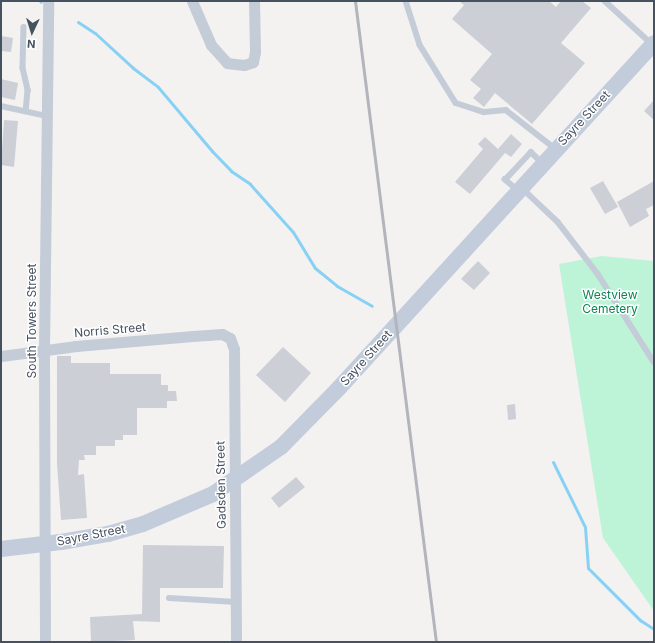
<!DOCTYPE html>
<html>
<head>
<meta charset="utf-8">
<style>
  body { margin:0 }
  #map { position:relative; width:655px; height:643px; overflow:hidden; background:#f4f1f1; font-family:Inter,sans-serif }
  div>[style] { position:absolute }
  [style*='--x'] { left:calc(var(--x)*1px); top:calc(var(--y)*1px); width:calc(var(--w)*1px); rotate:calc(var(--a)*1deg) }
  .green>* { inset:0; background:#bdf4d8 }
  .stream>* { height:3px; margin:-1.5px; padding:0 1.5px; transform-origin:1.5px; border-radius:1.5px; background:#87d2f4 }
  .building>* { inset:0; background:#cdcfd7 }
  .service>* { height:5.5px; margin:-2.75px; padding:0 2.75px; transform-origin:2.75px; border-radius:2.75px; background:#c4ccd7 }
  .minor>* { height:11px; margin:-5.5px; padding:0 5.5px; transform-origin:5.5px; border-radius:5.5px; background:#c4ccd7 }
  .secondary>* { height:16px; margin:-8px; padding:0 8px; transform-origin:8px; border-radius:8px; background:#c2ccdb }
  .rail>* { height:3px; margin:-1.5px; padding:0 1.5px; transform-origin:1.5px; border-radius:1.5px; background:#b3b5bc }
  span { translate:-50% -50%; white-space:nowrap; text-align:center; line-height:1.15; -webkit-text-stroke:3px #fff; paint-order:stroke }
  .street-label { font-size:12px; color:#475261 }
  .park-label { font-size:12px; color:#0f8556 }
  .frame { position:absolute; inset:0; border:2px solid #475261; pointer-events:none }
  .north { position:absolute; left:12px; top:12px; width:40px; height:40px; -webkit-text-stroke:3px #fff; paint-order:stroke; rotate:184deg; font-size:11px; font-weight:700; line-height:16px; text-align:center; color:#475261 }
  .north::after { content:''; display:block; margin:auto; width:14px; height:18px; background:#475261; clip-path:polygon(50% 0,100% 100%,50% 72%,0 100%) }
</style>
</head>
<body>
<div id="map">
  <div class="green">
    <div style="clip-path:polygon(602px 256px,654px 261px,654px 611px,603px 538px,559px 264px)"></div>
  </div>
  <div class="stream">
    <div style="--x:40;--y:1;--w:1;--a:45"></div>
    <div style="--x:78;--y:22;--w:20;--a:33"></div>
    <div style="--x:95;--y:33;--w:52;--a:42.6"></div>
    <div style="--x:133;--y:68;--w:31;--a:37"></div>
    <div style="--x:158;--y:87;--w:84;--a:49.8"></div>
    <div style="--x:212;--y:151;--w:28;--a:46"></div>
    <div style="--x:231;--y:171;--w:23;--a:34"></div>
    <div style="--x:250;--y:184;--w:64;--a:48.1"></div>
    <div style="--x:293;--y:232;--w:42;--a:58.6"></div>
    <div style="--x:315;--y:268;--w:28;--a:39"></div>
    <div style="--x:337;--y:286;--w:40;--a:29.7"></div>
    <div style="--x:553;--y:462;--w:72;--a:63.8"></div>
    <div style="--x:585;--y:527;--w:41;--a:85.8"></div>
    <div style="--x:588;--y:568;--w:74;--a:45"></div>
    <div style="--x:640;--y:620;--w:17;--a:33"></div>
  </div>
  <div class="building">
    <div style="clip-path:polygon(459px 1px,549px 1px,556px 7px,561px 1px,582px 1px,591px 8px,561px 43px,585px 63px,532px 124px,495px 93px,484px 107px,473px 98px,481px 89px,470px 80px,492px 54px,452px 19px,464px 5px)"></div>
    <div style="clip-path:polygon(1px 36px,13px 38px,11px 52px,1px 51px)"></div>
    <div style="clip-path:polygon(1px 79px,18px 83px,15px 100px,1px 97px)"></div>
    <div style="clip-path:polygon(654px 100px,654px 120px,644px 111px)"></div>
    <div style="clip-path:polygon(4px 120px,18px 121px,14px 167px,1px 165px)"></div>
    <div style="clip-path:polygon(511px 134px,522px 144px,511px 157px,505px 153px,470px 194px,455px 182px,483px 149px,478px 144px,485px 137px,498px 149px)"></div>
    <div style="clip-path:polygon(603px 181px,618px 207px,605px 214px,590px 188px)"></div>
    <div style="clip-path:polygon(654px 181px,654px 205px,646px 209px,649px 216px,630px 227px,617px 202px)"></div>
    <div style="clip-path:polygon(478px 261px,490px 273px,474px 290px,461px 279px)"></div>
    <div style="clip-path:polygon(283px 347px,311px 373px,285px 402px,256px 375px)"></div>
    <div style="clip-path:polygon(57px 356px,71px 356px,71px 363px,110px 363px,110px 374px,161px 374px,161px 385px,168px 385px,168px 391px,176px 391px,177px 401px,167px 401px,167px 408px,137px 408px,137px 435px,123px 435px,123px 440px,115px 440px,115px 446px,96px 446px,96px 455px,84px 455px,85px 460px,79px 460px,78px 475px,84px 474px,87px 518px,61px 520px,57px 464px)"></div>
    <div style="clip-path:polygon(515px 404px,516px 419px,508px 420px,507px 405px)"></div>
    <div style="clip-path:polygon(296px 477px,305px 487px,279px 508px,271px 498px)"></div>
    <div style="clip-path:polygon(143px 545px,224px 546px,223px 588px,160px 588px,160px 622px,133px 621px,135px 640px,91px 642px,90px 617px,142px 614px)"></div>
  </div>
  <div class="service">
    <div style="--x:406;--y:1;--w:46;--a:72.3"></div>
    <div style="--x:420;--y:45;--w:68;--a:58.2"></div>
    <div style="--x:456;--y:103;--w:29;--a:18"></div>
    <div style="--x:484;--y:112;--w:22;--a:-5"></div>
    <div style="--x:506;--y:110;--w:63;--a:38"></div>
    <div style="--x:605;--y:1;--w:64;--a:42.5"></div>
    <div style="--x:24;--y:27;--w:41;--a:91.4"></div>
    <div style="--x:23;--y:68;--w:23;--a:77"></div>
    <div style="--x:28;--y:90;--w:21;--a:95"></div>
    <div style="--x:1;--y:106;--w:47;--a:12.3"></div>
    <div style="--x:523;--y:189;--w:48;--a:43.3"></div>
    <div style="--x:558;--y:222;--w:66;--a:52.4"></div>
    <div style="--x:598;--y:274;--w:104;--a:57.5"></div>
    <div style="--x:517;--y:190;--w:16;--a:-140"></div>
    <div style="--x:505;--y:180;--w:38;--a:-47"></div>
    <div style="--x:531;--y:152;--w:16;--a:43"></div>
    <div style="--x:169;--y:598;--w:67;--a:3.4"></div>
  </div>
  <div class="minor">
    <div style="--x:192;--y:1;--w:48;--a:66.6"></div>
    <div style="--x:211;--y:45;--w:24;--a:48"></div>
    <div style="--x:227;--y:63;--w:17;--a:7"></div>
    <div style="--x:244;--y:65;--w:9;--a:-18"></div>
    <div style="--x:253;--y:62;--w:10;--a:-79"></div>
    <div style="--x:255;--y:52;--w:51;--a:-91.1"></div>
    <div style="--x:1;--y:356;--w:76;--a:-7.6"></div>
    <div style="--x:76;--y:346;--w:117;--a:-4.9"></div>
    <div style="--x:193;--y:336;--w:29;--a:-4"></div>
    <div style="--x:222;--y:334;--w:9;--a:27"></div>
    <div style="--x:230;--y:338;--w:12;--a:70"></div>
    <div style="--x:234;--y:349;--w:293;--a:89.6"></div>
    <div style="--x:45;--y:642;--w:292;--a:-90.2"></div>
    <div style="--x:44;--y:350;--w:349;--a:-89.3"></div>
  </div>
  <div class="secondary">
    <div style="--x:1;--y:549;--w:60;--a:-6.7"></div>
    <div style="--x:61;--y:542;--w:48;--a:-9.7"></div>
    <div style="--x:108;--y:534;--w:36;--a:-16"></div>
    <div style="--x:143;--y:524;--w:76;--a:-23.2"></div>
    <div style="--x:213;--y:494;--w:83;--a:-34.7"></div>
    <div style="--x:281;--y:447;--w:83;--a:-45.5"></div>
    <div style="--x:339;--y:388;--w:467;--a:-47.6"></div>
  </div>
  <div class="rail">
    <div style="--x:355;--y:1;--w:646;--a:82.8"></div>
  </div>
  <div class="street-label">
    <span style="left:584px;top:118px;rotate:-47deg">Sayre Street</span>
    <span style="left:32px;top:321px;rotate:-90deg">South Towers Street</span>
    <span style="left:110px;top:330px;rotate:-5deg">Norris Street</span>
    <span style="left:366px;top:358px;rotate:-48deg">Sayre Street</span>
    <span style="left:221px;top:485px;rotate:-91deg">Gadsden Street</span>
    <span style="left:91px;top:535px;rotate:-11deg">Sayre Street</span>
  </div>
  <div class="park-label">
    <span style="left:610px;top:302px">Westview<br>Cemetery</span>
  </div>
  <div class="frame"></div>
  <div class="north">N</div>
</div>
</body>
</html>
